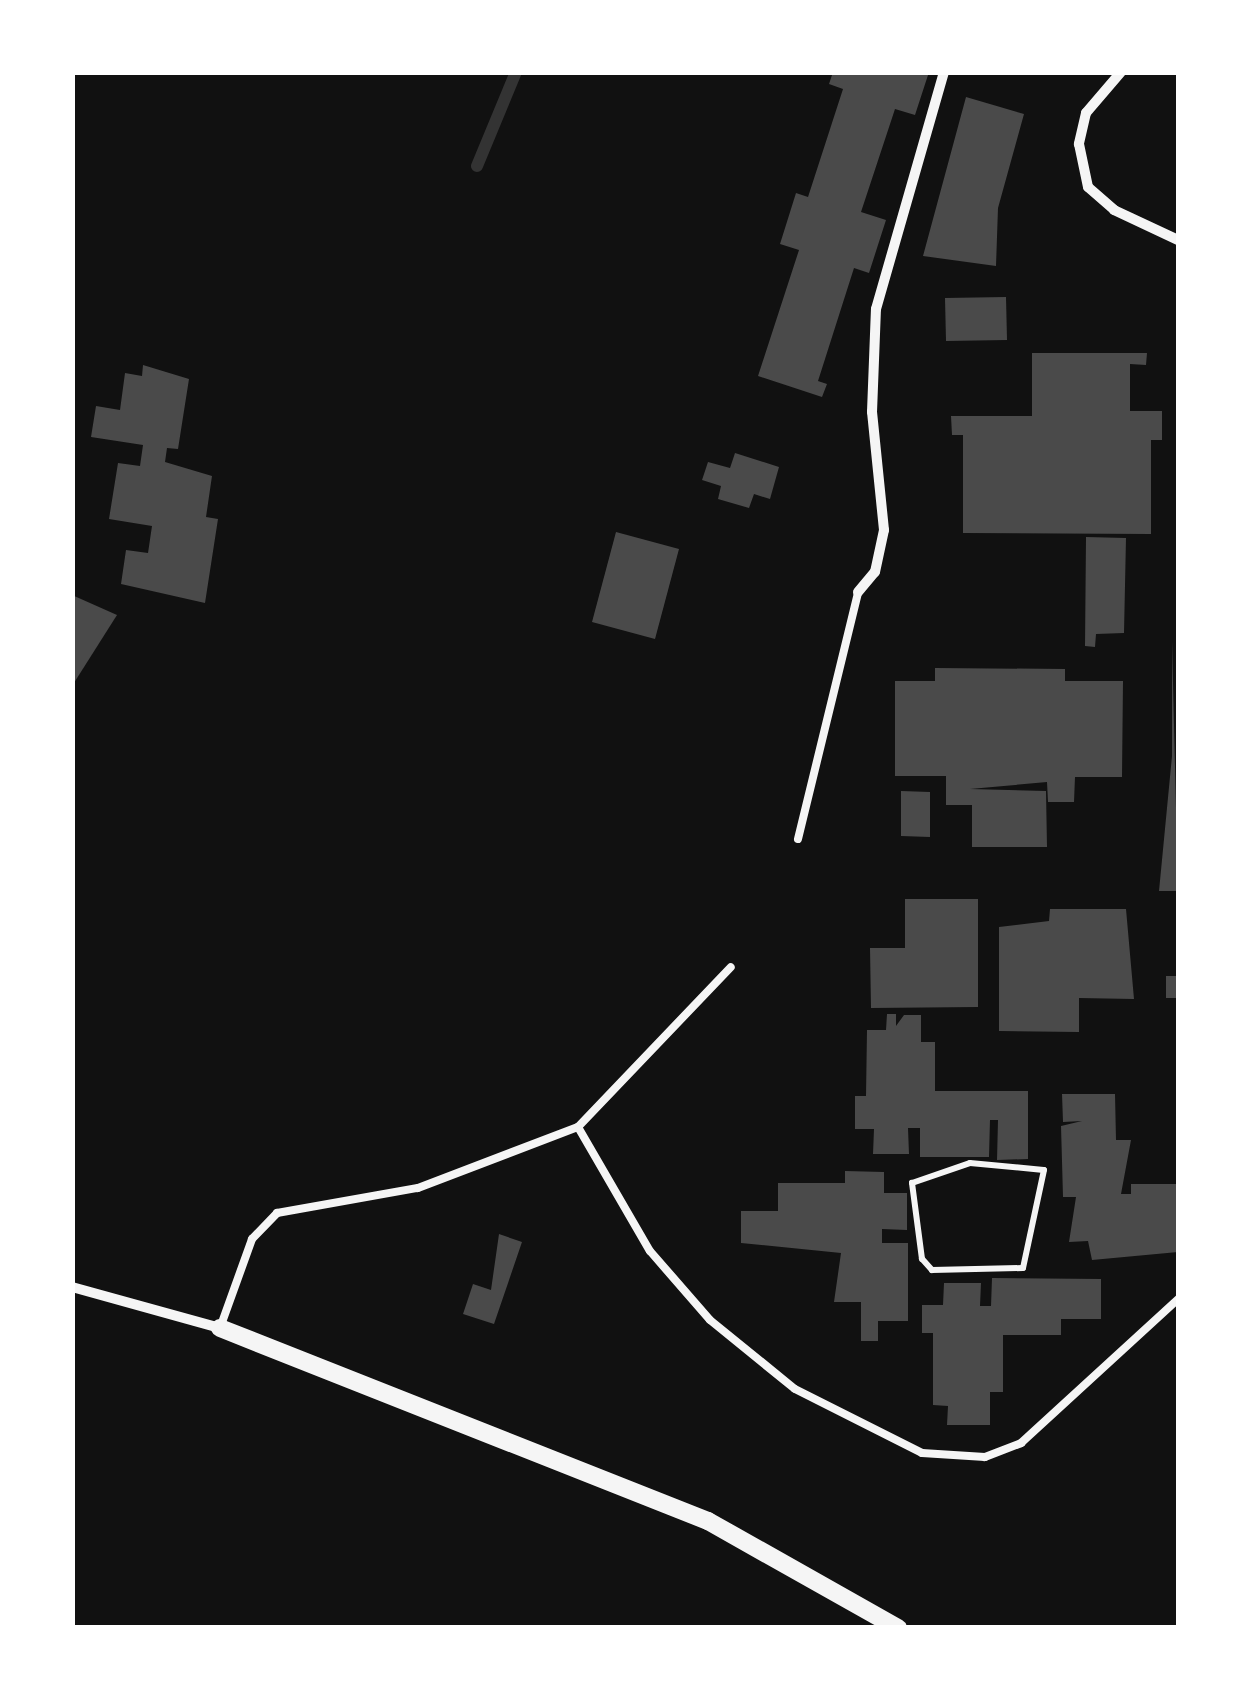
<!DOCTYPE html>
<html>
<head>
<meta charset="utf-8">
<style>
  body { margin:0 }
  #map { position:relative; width:1251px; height:1700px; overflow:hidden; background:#111; font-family:"Fira Sans Condensed",sans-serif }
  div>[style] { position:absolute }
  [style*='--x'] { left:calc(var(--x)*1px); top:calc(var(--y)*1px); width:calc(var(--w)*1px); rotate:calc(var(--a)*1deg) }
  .stream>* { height:12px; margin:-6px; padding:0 6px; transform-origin:6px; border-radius:6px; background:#333 }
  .building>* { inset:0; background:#4a4a4a }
  .path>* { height:6px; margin:-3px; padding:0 3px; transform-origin:3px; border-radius:3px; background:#f5f5f5 }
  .service>* { height:8px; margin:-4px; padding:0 4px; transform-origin:4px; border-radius:4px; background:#f5f5f5 }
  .minor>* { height:10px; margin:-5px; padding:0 5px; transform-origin:5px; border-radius:5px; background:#f5f5f5 }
  .tertiary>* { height:18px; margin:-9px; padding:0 9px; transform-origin:9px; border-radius:9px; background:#f5f5f5 }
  span { translate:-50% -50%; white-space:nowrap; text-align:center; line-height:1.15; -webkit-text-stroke:9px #fff; paint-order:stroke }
  .frame { position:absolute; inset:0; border:75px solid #fff; pointer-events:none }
</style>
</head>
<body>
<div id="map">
  <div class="stream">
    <div style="--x:477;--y:166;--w:102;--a:-67.5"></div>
  </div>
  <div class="building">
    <div style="clip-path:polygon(833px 72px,929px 72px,915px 115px,895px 109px,861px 212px,886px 220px,869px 273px,854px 268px,818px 381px,827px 384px,822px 397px,758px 376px,799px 250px,780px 244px,796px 193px,808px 197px,843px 89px,829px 84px)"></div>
    <div style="clip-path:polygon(966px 97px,1024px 114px,998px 208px,996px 266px,923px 256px)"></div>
    <div style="clip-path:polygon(1006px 297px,1007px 340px,946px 341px,945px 298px)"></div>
    <div style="clip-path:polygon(1032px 353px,1147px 353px,1146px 365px,1130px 364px,1130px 411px,1162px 411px,1162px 440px,1151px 440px,1151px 534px,963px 533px,963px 435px,952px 435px,951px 416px,1032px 416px)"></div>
    <div style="clip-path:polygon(143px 365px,189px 379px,178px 449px,167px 448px,165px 462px,212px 476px,206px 517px,218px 519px,205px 603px,121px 584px,126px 550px,148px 553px,152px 526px,109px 519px,118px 463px,140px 466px,143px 445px,91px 437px,96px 406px,120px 410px,125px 373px,142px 376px)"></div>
    <div style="clip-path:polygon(735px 453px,779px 467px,770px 499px,754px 494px,749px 508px,718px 499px,721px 486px,702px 480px,708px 462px,730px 468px)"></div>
    <div style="clip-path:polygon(616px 532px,679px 549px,655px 639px,592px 622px)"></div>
    <div style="clip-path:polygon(1086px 537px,1126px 538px,1124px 633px,1096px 634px,1095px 647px,1085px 646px)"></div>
    <div style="clip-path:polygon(72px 595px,117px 615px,72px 686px)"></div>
    <div style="clip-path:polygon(1172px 641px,1178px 891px,1159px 891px,1172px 756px)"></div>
    <div style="clip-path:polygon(935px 668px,1065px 669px,1065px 681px,1123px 681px,1122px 777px,1075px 777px,1074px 802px,1048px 802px,1047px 782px,970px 789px,1046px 791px,1047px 847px,972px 847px,972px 805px,946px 805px,946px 776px,895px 776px,895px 681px,935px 681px)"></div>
    <div style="clip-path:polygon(901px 791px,930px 792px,930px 837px,901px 836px)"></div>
    <div style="clip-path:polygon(905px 899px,978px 899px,978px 1007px,871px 1008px,870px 948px,905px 948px)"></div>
    <div style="clip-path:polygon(1050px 909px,1126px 909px,1134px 999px,1079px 998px,1079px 1032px,999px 1031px,999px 927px,1049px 921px)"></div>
    <div style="clip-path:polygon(1166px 976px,1178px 976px,1178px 998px,1166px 998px)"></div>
    <div style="clip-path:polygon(887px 1014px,896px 1014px,896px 1026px,904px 1015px,921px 1015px,921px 1042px,935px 1042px,935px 1091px,1028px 1091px,1028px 1159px,997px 1160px,998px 1120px,990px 1120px,989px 1157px,920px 1157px,920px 1128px,908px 1128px,909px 1154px,873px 1154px,874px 1129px,855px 1129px,855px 1096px,866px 1096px,867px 1030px,886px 1030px)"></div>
    <div style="clip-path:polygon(1062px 1094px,1115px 1094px,1116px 1140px,1131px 1140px,1121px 1194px,1131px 1194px,1131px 1184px,1178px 1184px,1178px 1252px,1092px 1260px,1088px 1241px,1069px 1242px,1076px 1197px,1063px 1197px,1061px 1126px,1082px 1121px,1063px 1122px)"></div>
    <div style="clip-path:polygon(845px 1171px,884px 1172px,884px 1193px,907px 1193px,907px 1230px,882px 1229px,882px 1243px,908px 1243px,908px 1321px,878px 1321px,878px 1341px,861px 1341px,861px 1302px,834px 1302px,841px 1253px,741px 1243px,741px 1211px,778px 1211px,778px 1183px,845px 1183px)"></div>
    <div style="clip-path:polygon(499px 1234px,522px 1242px,494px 1324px,463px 1314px,473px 1284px,491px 1290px)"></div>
    <div style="clip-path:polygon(992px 1278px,1101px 1279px,1101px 1319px,1061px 1319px,1061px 1335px,1003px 1335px,1003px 1392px,990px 1392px,990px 1425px,947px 1425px,948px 1406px,933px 1405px,933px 1333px,922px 1333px,922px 1305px,943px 1305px,944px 1283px,981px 1283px,980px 1306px,991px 1306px)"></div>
  </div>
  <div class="path">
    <div style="--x:970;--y:1163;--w:74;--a:5.4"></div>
    <div style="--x:1044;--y:1170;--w:100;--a:102.1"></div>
    <div style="--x:1023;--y:1268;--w:91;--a:178.7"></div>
    <div style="--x:932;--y:1270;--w:15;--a:-132"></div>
    <div style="--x:922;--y:1259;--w:77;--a:-97.5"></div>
    <div style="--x:912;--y:1183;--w:61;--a:-19"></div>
  </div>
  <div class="service">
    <div style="--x:798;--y:839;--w:254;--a:-76.3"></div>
    <div style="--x:578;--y:1127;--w:143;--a:59.9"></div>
    <div style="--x:650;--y:1251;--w:91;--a:49"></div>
    <div style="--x:710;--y:1320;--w:109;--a:39.1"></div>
    <div style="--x:795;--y:1389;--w:142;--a:26.7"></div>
    <div style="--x:922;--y:1453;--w:63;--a:3.6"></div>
    <div style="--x:985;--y:1457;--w:39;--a:-21"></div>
    <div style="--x:1021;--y:1443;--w:213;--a:-42.5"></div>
    <div style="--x:220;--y:1328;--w:95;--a:-70.2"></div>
    <div style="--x:252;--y:1239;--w:36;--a:-46"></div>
    <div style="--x:277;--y:1213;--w:143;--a:-10.1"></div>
    <div style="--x:418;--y:1188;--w:171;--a:-20.9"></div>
    <div style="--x:578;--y:1127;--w:221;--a:-46.3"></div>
  </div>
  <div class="minor">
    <div style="--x:1121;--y:72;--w:54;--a:130.5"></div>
    <div style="--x:1086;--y:113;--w:32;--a:103"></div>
    <div style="--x:1079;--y:144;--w:44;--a:78.2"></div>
    <div style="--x:1088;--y:187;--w:35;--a:41"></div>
    <div style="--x:1114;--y:210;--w:71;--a:25.1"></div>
    <div style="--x:858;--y:592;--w:26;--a:-50"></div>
    <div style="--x:875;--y:572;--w:43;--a:-77.9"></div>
    <div style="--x:884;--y:530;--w:119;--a:-95.8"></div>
    <div style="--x:872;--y:412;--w:103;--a:-87.8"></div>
    <div style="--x:876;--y:309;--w:247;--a:-74"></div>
    <div style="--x:72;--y:1287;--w:154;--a:15.5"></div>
  </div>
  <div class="tertiary">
    <div style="--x:220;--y:1328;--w:525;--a:21.58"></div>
    <div style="--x:708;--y:1521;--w:218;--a:29.4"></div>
  </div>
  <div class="frame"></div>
</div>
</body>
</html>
